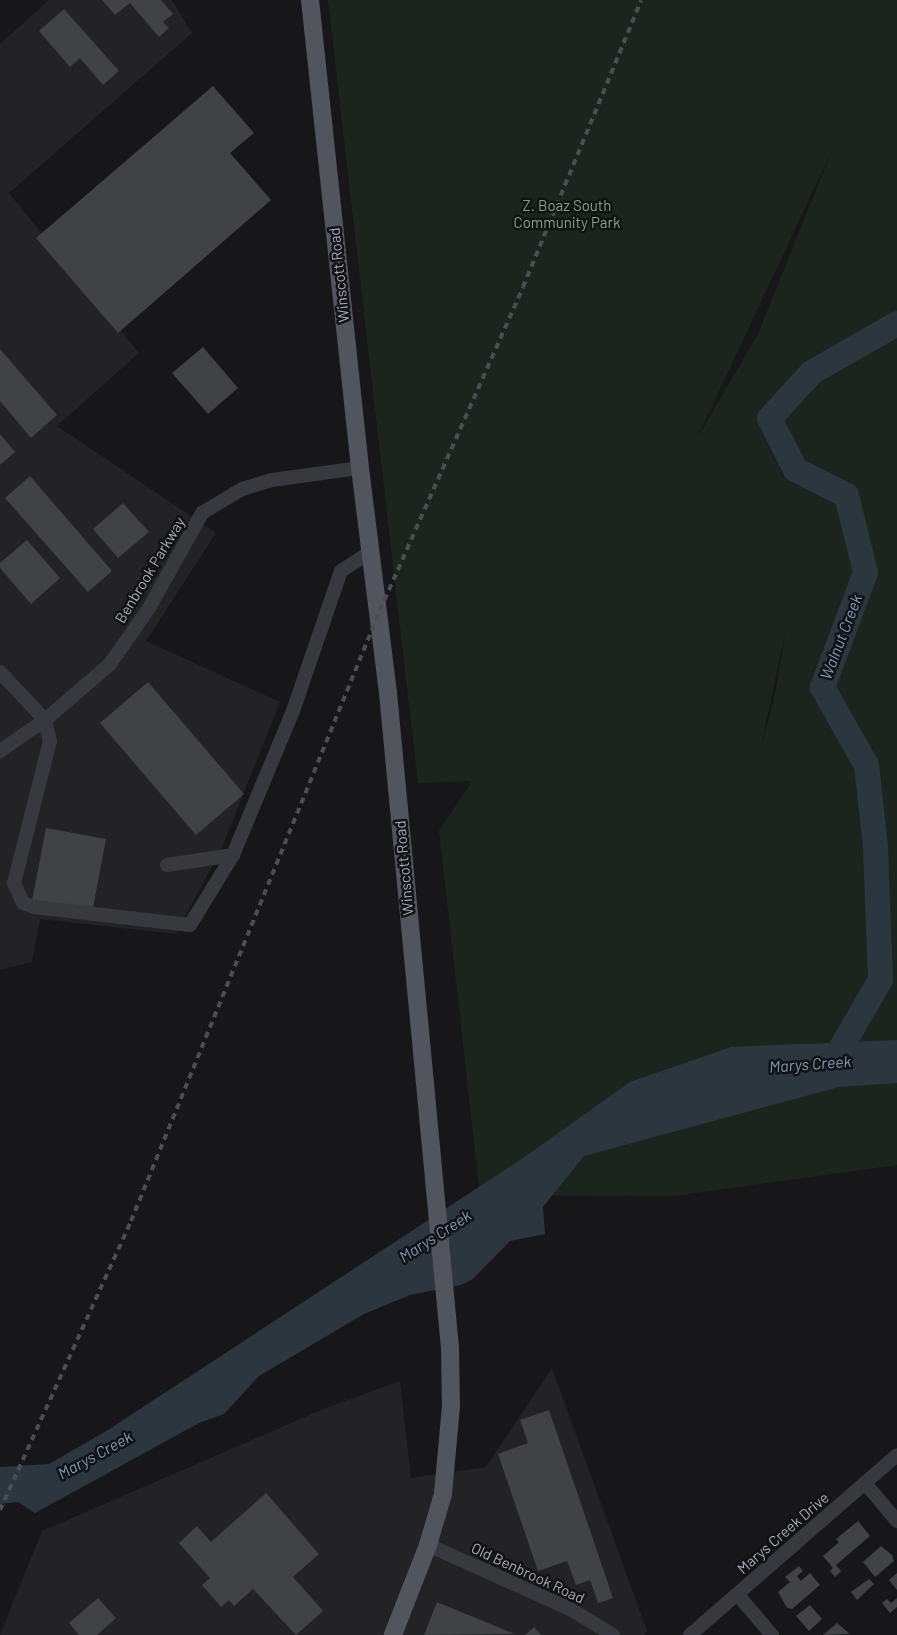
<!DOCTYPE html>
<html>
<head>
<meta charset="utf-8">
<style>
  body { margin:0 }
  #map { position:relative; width:897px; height:1635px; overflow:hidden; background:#171719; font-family:Barlow,sans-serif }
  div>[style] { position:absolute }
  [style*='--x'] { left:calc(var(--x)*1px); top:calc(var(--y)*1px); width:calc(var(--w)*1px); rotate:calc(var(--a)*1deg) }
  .built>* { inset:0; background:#232326 }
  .green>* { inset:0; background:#1c251d }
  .water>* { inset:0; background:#2b363f }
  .river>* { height:25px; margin:-12.5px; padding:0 12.5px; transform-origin:12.5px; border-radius:12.5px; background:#2b363f }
  .building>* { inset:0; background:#414246 }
  .minor>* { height:14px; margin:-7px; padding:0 7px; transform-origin:7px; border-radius:7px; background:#37393f }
  .major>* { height:18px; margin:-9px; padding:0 9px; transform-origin:9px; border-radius:9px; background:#53555e }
  .rail>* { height:4px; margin-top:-2px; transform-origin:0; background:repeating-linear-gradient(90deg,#4a4d54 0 6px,transparent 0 11px) }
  span { translate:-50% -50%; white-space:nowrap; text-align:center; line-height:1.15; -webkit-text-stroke:5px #121214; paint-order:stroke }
  .park-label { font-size:15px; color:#7da77f }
  .street-label { font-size:15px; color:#a8adba }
  .water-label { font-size:16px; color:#7b9cb9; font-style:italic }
</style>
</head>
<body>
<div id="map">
  <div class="built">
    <div style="clip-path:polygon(49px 0,172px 0,192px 33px,9px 193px,139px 353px,57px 426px,216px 533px,146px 641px,280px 702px,222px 847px,176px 934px,40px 919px,32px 962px,0 970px,0 44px)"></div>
    <div style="clip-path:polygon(552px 1368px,647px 1631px,644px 1635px,0 1635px,42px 1531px,328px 1407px,400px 1381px,411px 1478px,486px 1467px)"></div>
  </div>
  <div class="green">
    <div style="clip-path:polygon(evenodd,328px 0,897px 0,897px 1165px,674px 1196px,480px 1195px,439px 831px,472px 781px,418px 783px,328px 0,833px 148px,758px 334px,698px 437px,698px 436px,833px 148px,328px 0,787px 625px,774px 700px,761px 746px,787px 625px)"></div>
  </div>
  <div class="water">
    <div style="clip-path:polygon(897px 1040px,897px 1083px,839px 1087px,584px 1156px,543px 1207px,545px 1234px,510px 1241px,473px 1279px,461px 1285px,410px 1295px,364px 1314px,259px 1376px,224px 1414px,199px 1423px,35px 1513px,18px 1502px,0 1504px,0 1467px,49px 1464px,108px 1430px,526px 1156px,630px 1082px,731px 1047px)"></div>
  </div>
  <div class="river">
    <div style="--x:831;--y:1064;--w:98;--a:-60"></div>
    <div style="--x:880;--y:979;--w:133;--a:-92.2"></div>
    <div style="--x:875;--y:846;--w:81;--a:-96.3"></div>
    <div style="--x:866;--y:765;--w:90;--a:-119.4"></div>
    <div style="--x:822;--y:687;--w:123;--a:-69.5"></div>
    <div style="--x:865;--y:572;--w:79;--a:-103.9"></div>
    <div style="--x:846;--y:495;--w:57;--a:-153"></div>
    <div style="--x:795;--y:469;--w:57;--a:-117"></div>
    <div style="--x:769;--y:418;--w:62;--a:-47.6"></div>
    <div style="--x:811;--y:372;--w:99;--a:-29.7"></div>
  </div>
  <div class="building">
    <div style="clip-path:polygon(102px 0,161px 0,173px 14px,163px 22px,169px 28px,159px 37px,130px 3px,115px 15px)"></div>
    <div style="clip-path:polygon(64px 9px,119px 71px,103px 85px,80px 58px,70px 67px,39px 31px)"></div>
    <div style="clip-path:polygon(213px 86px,254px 133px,230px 153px,271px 200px,118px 333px,36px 238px)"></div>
    <div style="clip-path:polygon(203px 347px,238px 388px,208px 414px,172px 373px)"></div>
    <div style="clip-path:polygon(0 349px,57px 415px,31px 438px,0 401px)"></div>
    <div style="clip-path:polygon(0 434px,15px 452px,0 465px)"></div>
    <div style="clip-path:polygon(30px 476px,112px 571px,88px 592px,5px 498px)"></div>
    <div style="clip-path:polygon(123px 503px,149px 532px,118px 558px,93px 529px)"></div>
    <div style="clip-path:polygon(27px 540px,60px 578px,31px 604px,0 568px,0 563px)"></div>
    <div style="clip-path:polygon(148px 682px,244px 794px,196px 835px,100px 723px)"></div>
    <div style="clip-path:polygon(46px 828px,106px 839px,92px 913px,32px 901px)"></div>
    <div style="clip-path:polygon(549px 1410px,613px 1598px,598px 1603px,590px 1580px,576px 1585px,567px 1561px,538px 1571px,498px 1454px,528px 1443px,520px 1420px)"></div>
    <div style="clip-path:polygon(266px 1493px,319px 1554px,293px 1577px,323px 1611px,296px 1635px,253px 1589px,234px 1606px,229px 1600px,221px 1607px,202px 1585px,210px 1578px,179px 1543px,197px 1526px,211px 1542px)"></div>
    <div style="clip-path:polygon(858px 1521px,870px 1536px,836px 1565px,841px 1571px,835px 1577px,830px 1571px,833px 1568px,823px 1556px,839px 1542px,836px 1539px)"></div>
    <div style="clip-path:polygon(881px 1546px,892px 1555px,894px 1561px,875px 1577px,863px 1562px)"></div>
    <div style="clip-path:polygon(799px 1566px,803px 1571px,797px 1576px,801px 1581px,810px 1573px,820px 1585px,792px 1609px,787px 1608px,778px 1592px,790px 1582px,785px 1577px)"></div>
    <div style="clip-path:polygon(897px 1573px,897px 1590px,889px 1580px)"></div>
    <div style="clip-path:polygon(869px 1579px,874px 1584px,857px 1600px,851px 1592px)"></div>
    <div style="clip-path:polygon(98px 1598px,116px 1618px,97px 1635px,79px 1635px,69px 1623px)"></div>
    <div style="clip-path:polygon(897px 1598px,897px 1607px,890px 1613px,882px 1603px,887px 1599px,891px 1603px)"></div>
    <div style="clip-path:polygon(437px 1602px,439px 1603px,515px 1634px,424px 1635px)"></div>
    <div style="clip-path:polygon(810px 1605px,822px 1619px,809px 1631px,796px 1616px)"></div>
    <div style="clip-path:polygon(837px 1623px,850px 1634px,823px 1635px)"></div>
    <div style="clip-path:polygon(534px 1627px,541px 1635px,525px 1635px)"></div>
  </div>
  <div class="minor">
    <div style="--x:0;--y:672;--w:66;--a:46.8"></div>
    <div style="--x:45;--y:720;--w:22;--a:77"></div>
    <div style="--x:50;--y:741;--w:146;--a:104.2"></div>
    <div style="--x:14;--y:883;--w:22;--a:66"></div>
    <div style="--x:23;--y:903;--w:12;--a:20"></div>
    <div style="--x:34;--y:907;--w:157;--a:6.6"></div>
    <div style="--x:190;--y:925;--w:82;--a:-58.4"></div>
    <div style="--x:0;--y:751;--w:55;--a:-34.6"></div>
    <div style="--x:45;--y:720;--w:86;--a:-40.7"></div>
    <div style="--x:110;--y:664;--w:68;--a:-55.1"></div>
    <div style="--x:149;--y:608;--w:109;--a:-60.8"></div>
    <div style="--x:202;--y:513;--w:47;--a:-31"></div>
    <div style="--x:242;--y:489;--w:31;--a:-17"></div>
    <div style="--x:272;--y:480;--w:89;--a:-7.8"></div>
    <div style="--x:167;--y:865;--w:67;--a:-8.6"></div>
    <div style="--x:233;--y:855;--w:156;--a:-67.4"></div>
    <div style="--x:293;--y:711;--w:148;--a:-71.1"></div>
    <div style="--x:341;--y:571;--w:37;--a:-33"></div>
    <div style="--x:865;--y:1483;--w:50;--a:49.9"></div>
    <div style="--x:428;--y:1545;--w:156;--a:24.3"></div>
    <div style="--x:570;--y:1609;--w:50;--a:31.2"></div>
    <div style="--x:737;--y:1594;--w:54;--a:49.5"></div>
    <div style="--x:690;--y:1635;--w:274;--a:-41"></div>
  </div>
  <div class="major">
    <div style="--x:310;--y:0;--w:471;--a:83.9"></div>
    <div style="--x:360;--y:468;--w:227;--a:82.9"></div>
    <div style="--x:388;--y:693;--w:658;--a:84.59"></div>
    <div style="--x:450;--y:1348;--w:58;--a:89"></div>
    <div style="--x:451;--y:1406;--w:88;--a:95.2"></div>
    <div style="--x:443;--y:1494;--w:53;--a:106.4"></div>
    <div style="--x:428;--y:1545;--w:97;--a:111.3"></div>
  </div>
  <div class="rail">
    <div style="--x:0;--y:1510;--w:317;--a:-65.6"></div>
    <div style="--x:131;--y:1221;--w:660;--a:-67.83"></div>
    <div style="--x:380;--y:610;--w:353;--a:-66.1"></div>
    <div style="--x:523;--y:287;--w:310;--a:-67.6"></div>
  </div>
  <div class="park-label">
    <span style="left:567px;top:214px">Z. Boaz South<br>Community Park</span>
  </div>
  <div class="street-label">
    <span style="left:339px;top:275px;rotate:-96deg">Winscott Road</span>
    <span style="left:150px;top:570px;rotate:-59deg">Benbrook Parkway</span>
    <span style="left:404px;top:868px;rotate:-95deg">Winscott Road</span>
    <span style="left:783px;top:1533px;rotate:-41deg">Marys Creek Drive</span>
    <span style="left:528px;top:1573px;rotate:25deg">Old Benbrook Road</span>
  </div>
  <div class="water-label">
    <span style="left:841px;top:637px;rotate:-69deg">Walnut Creek</span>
    <span style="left:810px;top:1064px;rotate:-4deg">Marys Creek</span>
    <span style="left:435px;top:1236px;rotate:-33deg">Marys Creek</span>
    <span style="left:95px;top:1455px;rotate:-29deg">Marys Creek</span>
  </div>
</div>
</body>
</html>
